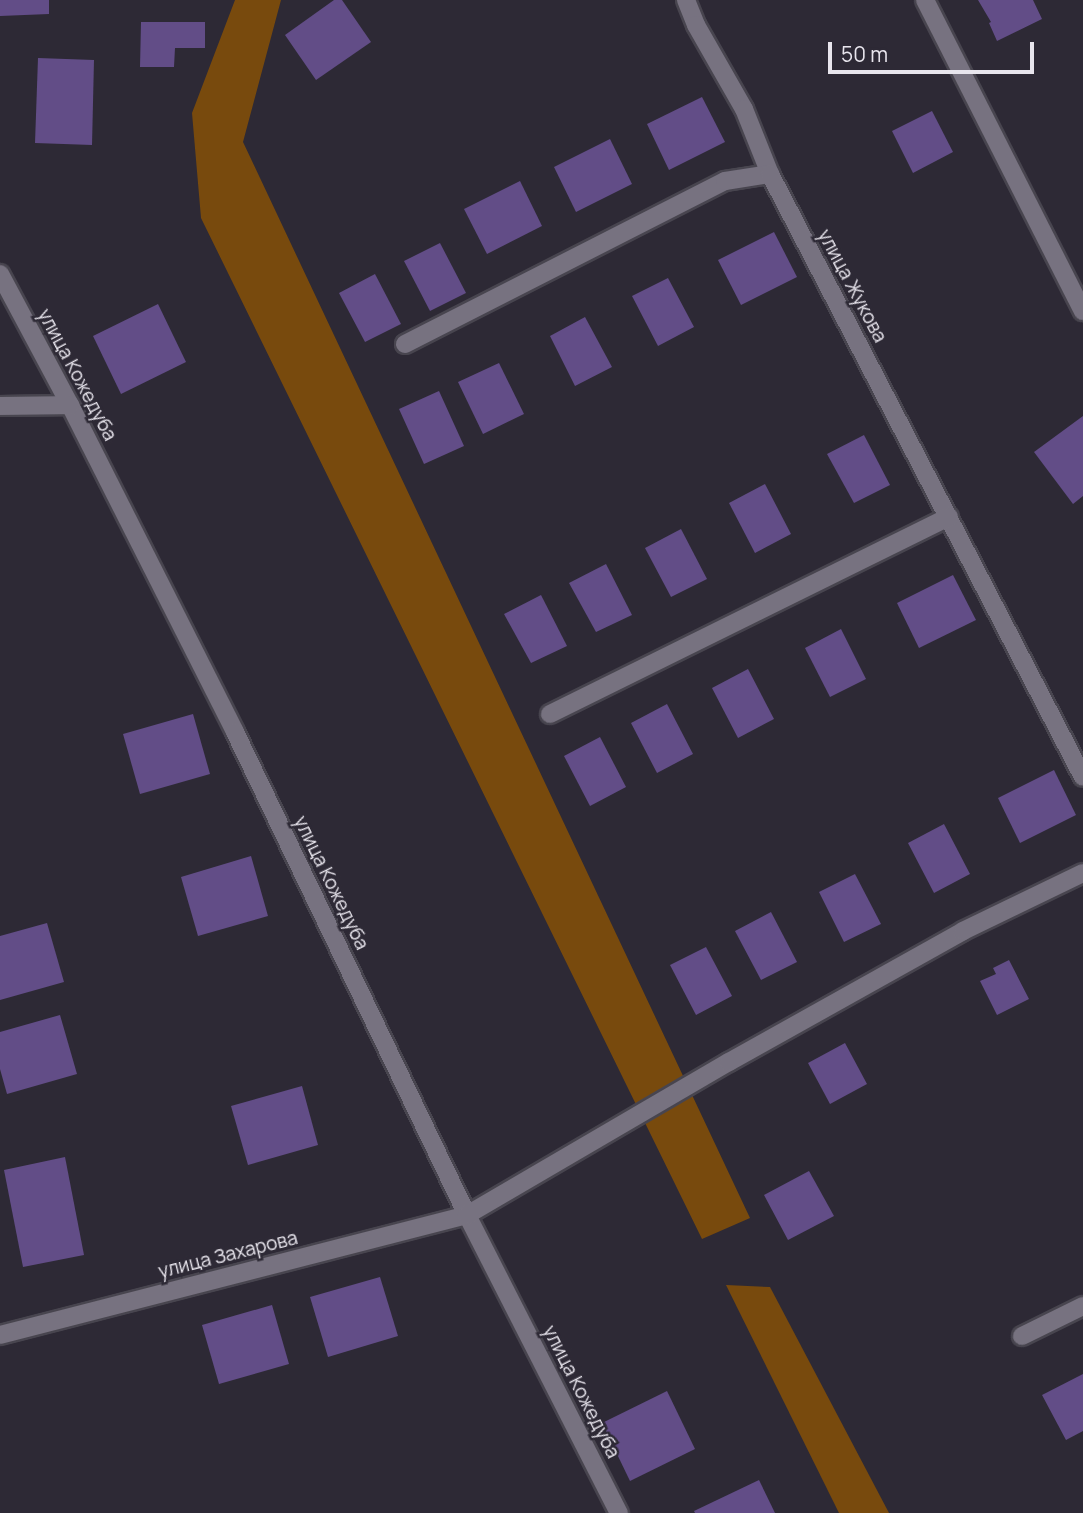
<!DOCTYPE html>
<html>
<head>
<meta charset="utf-8">
<style>
  body { margin:0 }
  #map { position:relative; width:1083px; height:1513px; overflow:hidden; background:#2d2935; font-family:Manrope,sans-serif }
  div>[style] { position:absolute }
  [style*='--x'] { left:calc(var(--x)*1px); top:calc(var(--y)*1px); width:calc(var(--w)*1px); rotate:calc(var(--a)*1deg) }
  .forest>* { inset:0; background:#784a0d }
  .building>* { inset:0; background:#624d87 }
  .roads { filter:drop-shadow(2px 0 #48454f) drop-shadow(-2px 0 #48454f) drop-shadow(0 2px #48454f) drop-shadow(0 -2px #48454f) }
  .minor>* { height:18px; margin:-9px; padding:0 9px; transform-origin:9px; border-radius:9px; background:#777280 }
  span { translate:-50% -50%; white-space:nowrap; text-align:center; line-height:1.15; -webkit-text-stroke:5px #2d2935; paint-order:stroke }
  .street-label { font-size:19px; color:#e8e5ed }
  .scale { position:absolute; left:828px; top:42px; width:206px; height:32px; box-sizing:border-box; border:4px solid #e8e5ed; border-top:0; padding-left:9px; font-size:21px; line-height:24px; white-space:nowrap; color:#e8e5ed; -webkit-text-stroke:5px #2d2935; paint-order:stroke }
</style>
</head>
<body>
<div id="map">
  <div class="forest">
    <div style="clip-path:polygon(235px 0,281px 0,243px 142px,750px 1218px,702px 1239px,201px 218px,192px 113px)"></div>
    <div style="clip-path:polygon(726px 1285px,770px 1287px,889px 1513px,839px 1513px)"></div>
  </div>
  <div class="building">
    <div style="clip-path:polygon(0 0,49px 0,49px 14px,0 16px)"></div>
    <div style="clip-path:polygon(334px 0,342px 0,371px 42px,316px 80px,285px 35px)"></div>
    <div style="clip-path:polygon(978px 0,1033px 0,1042px 19px,997px 41px,989px 23px,991px 22px)"></div>
    <div style="clip-path:polygon(141px 22px,205px 22px,205px 48px,175px 48px,174px 67px,140px 67px)"></div>
    <div style="clip-path:polygon(38px 58px,94px 60px,92px 145px,35px 143px)"></div>
    <div style="clip-path:polygon(702px 97px,725px 142px,669px 170px,647px 124px)"></div>
    <div style="clip-path:polygon(932px 111px,953px 152px,913px 173px,892px 131px)"></div>
    <div style="clip-path:polygon(610px 139px,632px 184px,576px 212px,554px 167px)"></div>
    <div style="clip-path:polygon(520px 181px,542px 226px,487px 254px,464px 209px)"></div>
    <div style="clip-path:polygon(774px 232px,797px 277px,741px 305px,718px 260px)"></div>
    <div style="clip-path:polygon(440px 243px,466px 293px,430px 311px,404px 261px)"></div>
    <div style="clip-path:polygon(375px 274px,401px 324px,365px 342px,339px 293px)"></div>
    <div style="clip-path:polygon(668px 278px,694px 327px,658px 346px,632px 296px)"></div>
    <div style="clip-path:polygon(158px 304px,186px 362px,121px 394px,93px 336px)"></div>
    <div style="clip-path:polygon(585px 317px,612px 367px,575px 386px,550px 336px)"></div>
    <div style="clip-path:polygon(499px 363px,524px 414px,483px 434px,458px 382px)"></div>
    <div style="clip-path:polygon(439px 391px,464px 446px,424px 464px,399px 409px)"></div>
    <div style="clip-path:polygon(1083px 416px,1083px 496px,1073px 504px,1034px 452px)"></div>
    <div style="clip-path:polygon(864px 435px,890px 485px,854px 503px,827px 454px)"></div>
    <div style="clip-path:polygon(765px 484px,791px 534px,755px 553px,729px 503px)"></div>
    <div style="clip-path:polygon(681px 529px,707px 579px,671px 597px,645px 548px)"></div>
    <div style="clip-path:polygon(606px 564px,632px 615px,596px 632px,569px 583px)"></div>
    <div style="clip-path:polygon(953px 575px,976px 620px,919px 648px,897px 603px)"></div>
    <div style="clip-path:polygon(541px 595px,567px 646px,531px 663px,504px 614px)"></div>
    <div style="clip-path:polygon(841px 629px,866px 679px,830px 697px,805px 648px)"></div>
    <div style="clip-path:polygon(748px 669px,774px 719px,738px 738px,712px 688px)"></div>
    <div style="clip-path:polygon(667px 704px,693px 754px,657px 773px,631px 723px)"></div>
    <div style="clip-path:polygon(193px 714px,210px 774px,140px 794px,123px 734px)"></div>
    <div style="clip-path:polygon(600px 737px,626px 787px,590px 806px,564px 756px)"></div>
    <div style="clip-path:polygon(1054px 770px,1076px 815px,1020px 843px,998px 798px)"></div>
    <div style="clip-path:polygon(944px 824px,970px 874px,934px 893px,908px 843px)"></div>
    <div style="clip-path:polygon(251px 856px,268px 916px,198px 936px,181px 877px)"></div>
    <div style="clip-path:polygon(855px 874px,881px 924px,844px 942px,819px 892px)"></div>
    <div style="clip-path:polygon(771px 912px,797px 962px,761px 980px,735px 931px)"></div>
    <div style="clip-path:polygon(47px 923px,64px 982px,0 1000px,0 936px)"></div>
    <div style="clip-path:polygon(706px 947px,732px 996px,696px 1015px,670px 965px)"></div>
    <div style="clip-path:polygon(1009px 960px,1029px 999px,997px 1015px,980px 981px,996px 974px,993px 968px)"></div>
    <div style="clip-path:polygon(60px 1015px,77px 1074px,7px 1094px,0 1069px,0 1032px)"></div>
    <div style="clip-path:polygon(845px 1043px,867px 1084px,830px 1104px,808px 1063px)"></div>
    <div style="clip-path:polygon(302px 1086px,318px 1145px,248px 1165px,231px 1106px)"></div>
    <div style="clip-path:polygon(65px 1157px,84px 1255px,23px 1267px,4px 1170px)"></div>
    <div style="clip-path:polygon(809px 1171px,834px 1216px,788px 1240px,764px 1195px)"></div>
    <div style="clip-path:polygon(380px 1277px,398px 1336px,328px 1357px,310px 1297px)"></div>
    <div style="clip-path:polygon(272px 1305px,289px 1364px,219px 1384px,202px 1325px)"></div>
    <div style="clip-path:polygon(1083px 1374px,1083px 1431px,1066px 1440px,1042px 1395px)"></div>
    <div style="clip-path:polygon(667px 1391px,695px 1449px,630px 1481px,602px 1423px)"></div>
    <div style="clip-path:polygon(759px 1480px,775px 1513px,695px 1513px,694px 1511px)"></div>
  </div>
  <div class="roads">
    <div class="minor">
      <div style="--x:686;--y:0;--w:27;--a:68"></div>
      <div style="--x:696;--y:25;--w:97;--a:60.3"></div>
      <div style="--x:744;--y:109;--w:70;--a:68.2"></div>
      <div style="--x:925;--y:0;--w:349;--a:63.1"></div>
      <div style="--x:0;--y:274;--w:149;--a:61.9"></div>
      <div style="--x:70;--y:405;--w:366;--a:63.2"></div>
      <div style="--x:235;--y:732;--w:536;--a:64.34"></div>
      <div style="--x:467;--y:1215;--w:335;--a:63"></div>
      <div style="--x:405;--y:344;--w:359;--a:-27"></div>
      <div style="--x:725;--y:181;--w:46;--a:-8.8"></div>
      <div style="--x:770;--y:174;--w:679;--a:62.57"></div>
      <div style="--x:0;--y:406;--w:70;--a:-0.8"></div>
      <div style="--x:550;--y:714;--w:445;--a:-26.3"></div>
      <div style="--x:0;--y:1335;--w:482;--a:-14.4"></div>
      <div style="--x:467;--y:1215;--w:303;--a:-30.3"></div>
      <div style="--x:729;--y:1062;--w:268;--a:-29.2"></div>
      <div style="--x:963;--y:931;--w:133;--a:-25.8"></div>
      <div style="--x:1022;--y:1336;--w:68;--a:-26.2"></div>
    </div>
  </div>
  <div class="street-label">
    <span style="left:852px;top:286px;rotate:62deg">улица Жукова</span>
    <span style="left:77px;top:375px;rotate:62deg">улица Кожедуба</span>
    <span style="left:331px;top:883px;rotate:64deg">улица Кожедуба</span>
    <span style="left:228px;top:1255px;rotate:-14deg">улица Захарова</span>
    <span style="left:581px;top:1392px;rotate:63deg">улица Кожедуба</span>
  </div>
  <div class="scale">50 m</div>
</div>
</body>
</html>
